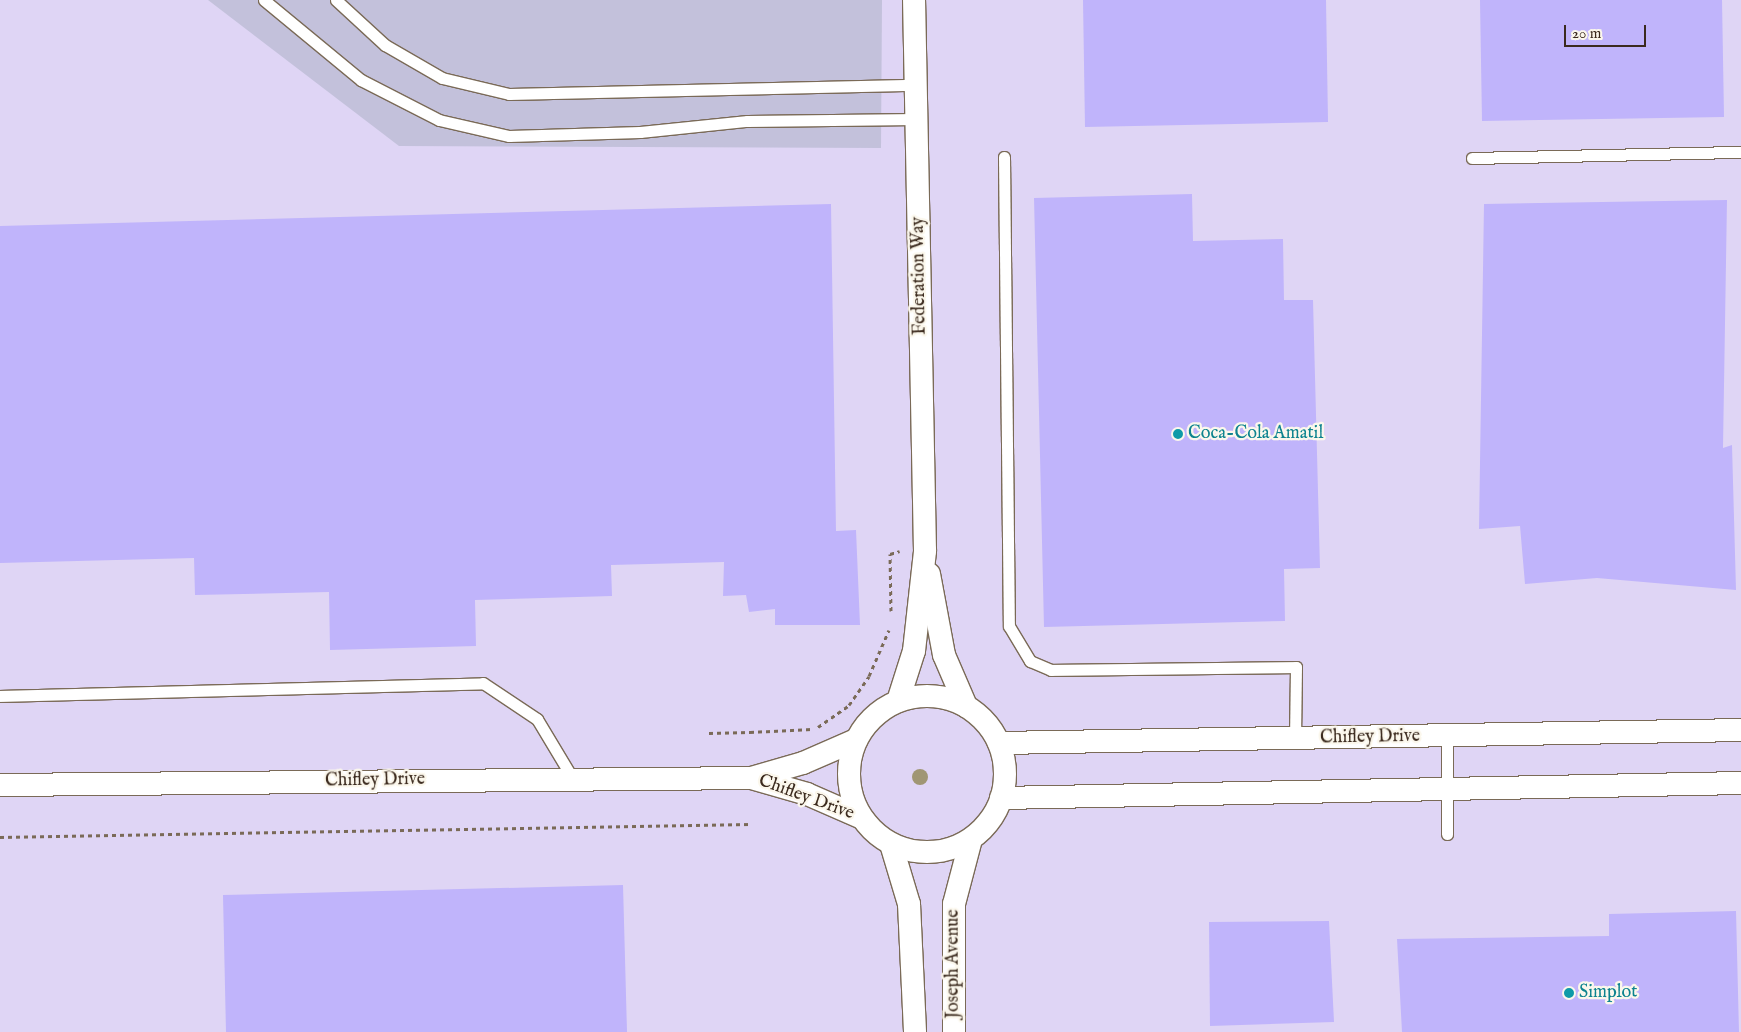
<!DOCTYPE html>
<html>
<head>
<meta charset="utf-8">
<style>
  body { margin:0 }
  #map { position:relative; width:1741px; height:1032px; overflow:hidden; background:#eee1c1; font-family:"IM FELL English",serif }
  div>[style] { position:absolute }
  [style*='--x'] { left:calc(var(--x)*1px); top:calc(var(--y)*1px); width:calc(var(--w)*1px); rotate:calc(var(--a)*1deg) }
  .built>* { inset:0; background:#dfd5f5 }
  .industrial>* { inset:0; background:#c3c1db }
  .building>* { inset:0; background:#c0b4fb }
  .path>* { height:3px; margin-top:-1.5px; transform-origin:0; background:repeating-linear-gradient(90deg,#7a6a57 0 4px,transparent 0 8px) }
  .roads { filter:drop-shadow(1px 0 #7a6a57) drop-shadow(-1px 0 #7a6a57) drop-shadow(0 1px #7a6a57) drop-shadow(0 -1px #7a6a57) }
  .service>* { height:11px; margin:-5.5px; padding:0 5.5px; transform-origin:5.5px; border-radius:5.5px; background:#fff }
  .minor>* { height:22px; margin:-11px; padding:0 11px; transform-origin:11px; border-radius:11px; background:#fff }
  .minor>.ring { margin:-11px; padding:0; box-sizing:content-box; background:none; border:22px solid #fff; border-radius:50% }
  .trees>* { width:16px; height:16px; margin:-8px; border-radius:50%; background:#a09674 }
  .dots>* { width:14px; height:14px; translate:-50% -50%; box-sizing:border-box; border:2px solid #fbf7ec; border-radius:50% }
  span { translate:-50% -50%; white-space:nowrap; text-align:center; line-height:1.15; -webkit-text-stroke:4.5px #fbf7ec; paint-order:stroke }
  .street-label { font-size:18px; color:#3b2a1e }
  .culture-label { font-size:18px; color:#0d838f }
  .left { translate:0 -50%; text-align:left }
  .scale { position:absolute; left:1564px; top:25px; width:82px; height:22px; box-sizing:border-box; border:2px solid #3b2a1e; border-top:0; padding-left:6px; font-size:15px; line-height:18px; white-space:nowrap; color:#3b2a1e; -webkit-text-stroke:4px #fbf7ec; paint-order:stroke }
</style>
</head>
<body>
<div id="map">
  <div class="built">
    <div style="clip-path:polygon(0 0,1741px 0,1741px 1032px,0 1032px)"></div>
  </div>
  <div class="industrial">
    <div style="clip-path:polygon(208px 0,882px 0,881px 148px,399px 146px)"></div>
  </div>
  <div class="building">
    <div style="clip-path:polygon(1083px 0,1326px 0,1328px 122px,1085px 127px)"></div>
    <div style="clip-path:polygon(1480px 0,1722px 0,1724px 117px,1482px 121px)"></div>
    <div style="clip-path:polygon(1192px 194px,1193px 241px,1283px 239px,1284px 300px,1313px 300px,1320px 568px,1284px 569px,1285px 621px,1044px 627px,1034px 198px)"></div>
    <div style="clip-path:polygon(1727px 200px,1723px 448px,1732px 445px,1736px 590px,1597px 578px,1525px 584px,1520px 526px,1479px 529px,1484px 204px)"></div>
    <div style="clip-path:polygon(831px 204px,836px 531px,856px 530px,860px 625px,775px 625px,775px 609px,749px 612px,746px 595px,723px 596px,724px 562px,611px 565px,612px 596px,475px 600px,476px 646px,330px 650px,329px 592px,195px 595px,194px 558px,0 563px,0 226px)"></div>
    <div style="clip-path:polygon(623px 885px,627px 1032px,226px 1032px,223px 895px)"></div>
    <div style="clip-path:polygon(1736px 911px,1739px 1032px,1402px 1032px,1397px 939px,1609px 936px,1609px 914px)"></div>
    <div style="clip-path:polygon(1329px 921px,1334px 1022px,1210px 1026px,1209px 922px)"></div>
  </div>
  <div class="path">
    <div style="--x:891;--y:611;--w:57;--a:-91"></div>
    <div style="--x:890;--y:554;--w:10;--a:-17"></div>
    <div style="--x:818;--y:727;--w:38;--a:-35"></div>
    <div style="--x:849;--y:705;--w:35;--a:-55"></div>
    <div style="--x:869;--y:676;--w:50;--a:-66.5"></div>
    <div style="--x:750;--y:732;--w:62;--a:-2.8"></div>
    <div style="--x:709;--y:733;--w:41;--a:-1.4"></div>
    <div style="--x:0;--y:837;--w:751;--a:-0.99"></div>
  </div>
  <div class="roads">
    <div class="service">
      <div style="--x:264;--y:0;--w:126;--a:39.5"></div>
      <div style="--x:361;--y:80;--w:88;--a:27.1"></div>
      <div style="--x:439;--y:120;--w:72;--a:12.9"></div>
      <div style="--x:509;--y:136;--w:131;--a:-1.7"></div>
      <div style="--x:640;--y:132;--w:108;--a:-5.9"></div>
      <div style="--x:747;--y:121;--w:170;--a:-0.7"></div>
      <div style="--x:336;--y:0;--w:67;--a:42.6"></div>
      <div style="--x:385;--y:45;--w:66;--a:30.1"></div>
      <div style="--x:442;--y:78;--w:69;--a:13.4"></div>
      <div style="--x:509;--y:94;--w:407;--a:-1.3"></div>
      <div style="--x:1004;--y:157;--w:469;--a:89.4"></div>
      <div style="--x:1009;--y:626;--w:41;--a:59"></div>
      <div style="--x:1030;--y:661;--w:23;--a:23"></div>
      <div style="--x:1051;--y:670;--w:245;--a:-0.7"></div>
      <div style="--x:1296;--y:667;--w:72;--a:90.8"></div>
      <div style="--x:1472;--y:158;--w:269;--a:-1.3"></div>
      <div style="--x:0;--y:696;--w:483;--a:-1.5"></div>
      <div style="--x:483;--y:683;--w:65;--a:33.7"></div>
      <div style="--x:537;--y:719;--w:70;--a:59"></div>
      <div style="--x:1447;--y:834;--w:98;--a:-90"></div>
    </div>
    <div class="minor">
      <div style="--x:929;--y:574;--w:82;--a:79.5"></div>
      <div style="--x:944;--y:655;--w:56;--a:66.7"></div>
      <div class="ring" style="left:849px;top:696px;width:134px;height:134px"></div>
      <div style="--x:898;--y:701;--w:52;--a:-72.3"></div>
      <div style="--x:914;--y:651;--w:101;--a:-83.7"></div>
      <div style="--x:925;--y:551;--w:551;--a:-91.14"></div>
      <div style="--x:999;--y:743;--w:742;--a:-1"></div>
      <div style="--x:751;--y:778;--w:58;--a:15.9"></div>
      <div style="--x:807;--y:794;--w:60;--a:23.6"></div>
      <div style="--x:0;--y:785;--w:751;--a:-0.53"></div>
      <div style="--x:751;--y:778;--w:54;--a:-16.1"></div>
      <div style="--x:803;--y:763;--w:58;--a:-23.5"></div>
      <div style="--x:1001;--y:798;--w:740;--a:-1.16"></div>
      <div style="--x:891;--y:844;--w:63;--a:73.3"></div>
      <div style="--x:909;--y:904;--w:128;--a:87.3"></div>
      <div style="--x:954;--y:1032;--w:128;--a:-90"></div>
      <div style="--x:954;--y:904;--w:67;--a:-75.3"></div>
    </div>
  </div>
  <div class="trees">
    <div style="left:920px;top:777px"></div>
  </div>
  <div class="dots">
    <div style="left:1178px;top:434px;background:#0f9aa8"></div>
    <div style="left:1569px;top:993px;background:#0f9aa8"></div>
  </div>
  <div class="street-label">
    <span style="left:920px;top:276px;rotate:-91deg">Federation Way</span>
    <span style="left:1370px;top:738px;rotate:-1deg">Chifley Drive</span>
    <span style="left:375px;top:781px;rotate:-1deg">Chifley Drive</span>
    <span style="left:806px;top:798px;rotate:20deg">Chifley Drive</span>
    <span style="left:954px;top:964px;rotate:-90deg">Joseph Avenue</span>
  </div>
  <div class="culture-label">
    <span class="left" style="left:1188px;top:434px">Coca-Cola Amatil</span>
    <span class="left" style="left:1579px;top:993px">Simplot</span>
  </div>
  <div class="scale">20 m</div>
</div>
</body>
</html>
